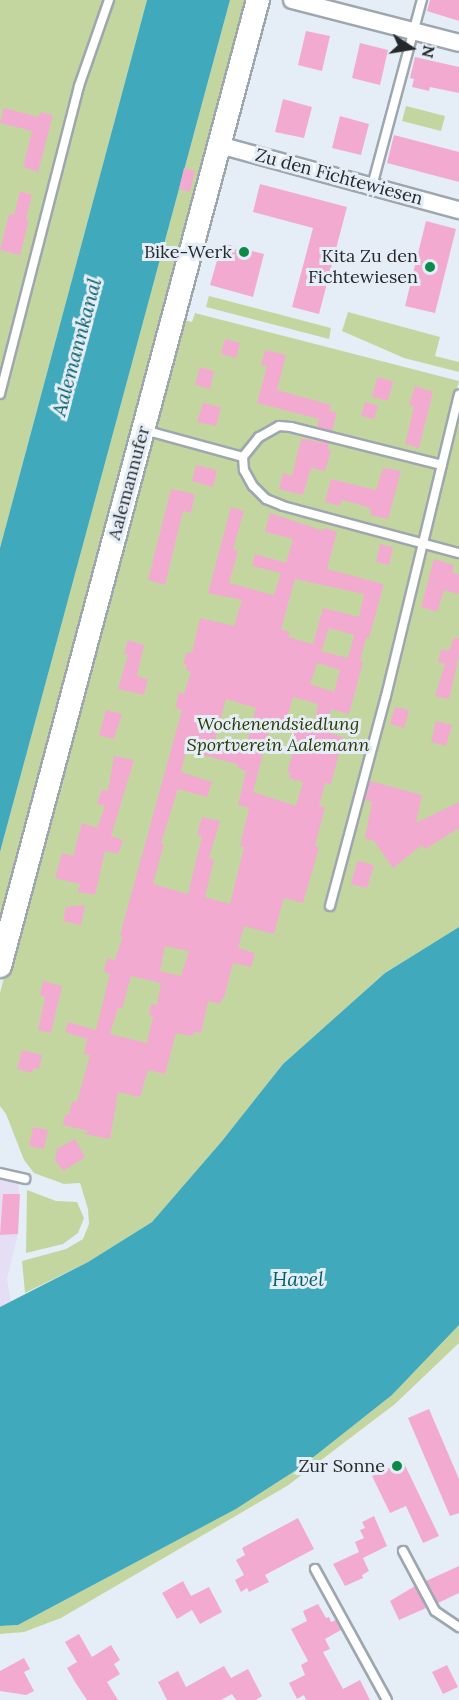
<!DOCTYPE html>
<html>
<head>
<meta charset="utf-8">
<style>
  body { margin:0 }
  #map { position:relative; width:459px; height:1700px; overflow:hidden; background:#e5eef6; font-family:Lora,serif }
  div>[style] { position:absolute }
  [style*='--x'] { left:calc(var(--x)*1px); top:calc(var(--y)*1px); width:calc(var(--w)*1px); rotate:calc(var(--a)*1deg) }
  .commercial>* { inset:0; background:#e4dff5 }
  .green>* { inset:0; background:#c4d6a0 }
  .water>* { inset:0; background:#40a9bc }
  .building>* { inset:0; background:#f3aad1 }
  .roads { filter:drop-shadow(2px 0 #9ea6ae) drop-shadow(-2px 0 #9ea6ae) drop-shadow(0 2px #9ea6ae) drop-shadow(0 -2px #9ea6ae) }
  .lane>* { height:8px; margin:-4px; padding:0 4px; transform-origin:4px; border-radius:4px; background:#fff }
  .street>* { height:16px; margin:-8px; padding:0 8px; transform-origin:8px; border-radius:8px; background:#fff }
  .secondary>* { height:22px; margin:-11px; padding:0 11px; transform-origin:11px; border-radius:11px; background:#fff }
  .dots>* { width:16px; height:16px; translate:-50% -50%; box-sizing:border-box; border:3px solid #e5eef6; border-radius:50% }
  span { translate:-50% -50%; white-space:nowrap; text-align:center; line-height:1.15; -webkit-text-stroke:6px #e5eef6; paint-order:stroke }
  .street-label { font-size:18px; color:#25292c }
  .poi-label { font-size:18px; color:#25292c }
  .right { translate:-100% -50%; text-align:right }
  .park-label { font-size:18px; color:#2c3902; font-style:italic }
  .water-label { font-size:20px; color:#015e6c; font-style:italic }
  .north { position:absolute; left:381px; top:18px; width:60px; height:60px; -webkit-text-stroke:4px #e5eef6; paint-order:stroke; rotate:102deg; font-size:16px; font-weight:700; line-height:24px; text-align:center; color:#25292c }
  .north::after { content:''; display:block; margin:auto; width:21px; height:27px; background:#25292c; clip-path:polygon(50% 0,100% 100%,50% 72%,0 100%) }
</style>
</head>
<body>
<div id="map">
  <div class="commercial">
    <div style="clip-path:polygon(0 1177px,19px 1184px,19px 1194px,18px 1234px,7px 1279px,11px 1301px,0 1307px)"></div>
  </div>
  <div class="green">
    <div style="clip-path:polygon(0 0,147px 0,0 548px)"></div>
    <div style="clip-path:polygon(230px 0,258px 0,0 966px,0 852px)"></div>
    <div style="clip-path:polygon(406px 106px,445px 116px,441px 131px,402px 121px)"></div>
    <div style="clip-path:polygon(209px 296px,331px 328px,329px 339px,206px 307px)"></div>
    <div style="clip-path:polygon(348px 312px,440px 337px,435px 356px,459px 362px,459px 372px,404px 358px,342px 331px)"></div>
    <div style="clip-path:polygon(195px 313px,459px 381px,456px 392px,459px 393px,459px 927px,385px 973px,283px 1064px,222px 1141px,152px 1222px,88px 1262px,25px 1293px,22px 1261px,66px 1249px,83px 1239px,89px 1224px,88px 1209px,80px 1183px,64px 1184px,34px 1173px,24px 1160px,6px 1114px,0 1106px,0 993px,173px 338px,181px 319px,192px 322px)"></div>
    <div style="clip-path:polygon(27px 1190px,56px 1201px,77px 1202px,84px 1218px,78px 1233px,63px 1244px,26px 1253px)"></div>
    <div style="clip-path:polygon(459px 1325px,459px 1343px,395px 1404px,287px 1486px,61px 1618px,24px 1632px,0 1634px,0 1626px,18px 1625px,236px 1509px,301px 1467px,392px 1395px)"></div>
  </div>
  <div class="water">
    <div style="clip-path:polygon(147px 0,230px 0,0 852px,0 548px)"></div>
    <div style="clip-path:polygon(459px 927px,459px 1325px,392px 1395px,301px 1467px,236px 1509px,18px 1625px,0 1626px,0 1307px,88px 1262px,152px 1222px,222px 1141px,283px 1064px,385px 973px)"></div>
  </div>
  <div class="building">
    <div style="clip-path:polygon(430px 0,459px 0,459px 21px,427px 11px)"></div>
    <div style="clip-path:polygon(306px 31px,330px 36px,322px 71px,298px 65px)"></div>
    <div style="clip-path:polygon(360px 43px,388px 50px,380px 85px,352px 78px)"></div>
    <div style="clip-path:polygon(415px 57px,459px 67px,459px 93px,430px 87px,429px 91px,412px 87px,414px 79px,410px 78px)"></div>
    <div style="clip-path:polygon(283px 99px,312px 107px,304px 138px,275px 132px)"></div>
    <div style="clip-path:polygon(4px 108px,39px 117px,40px 112px,53px 115px,38px 172px,23px 167px,32px 131px,0 123px)"></div>
    <div style="clip-path:polygon(340px 116px,369px 124px,361px 155px,332px 148px)"></div>
    <div style="clip-path:polygon(394px 135px,459px 152px,459px 182px,387px 163px)"></div>
    <div style="clip-path:polygon(184px 168px,195px 171px,190px 192px,179px 189px)"></div>
    <div style="clip-path:polygon(260px 184px,347px 207px,319px 314px,292px 307px,313px 228px,253px 212px)"></div>
    <div style="clip-path:polygon(20px 191px,32px 195px,26px 219px,29px 220px,20px 255px,0 250px,9px 214px,14px 215px)"></div>
    <div style="clip-path:polygon(426px 221px,456px 229px,435px 313px,405px 306px)"></div>
    <div style="clip-path:polygon(222px 243px,264px 254px,253px 297px,210px 285px)"></div>
    <div style="clip-path:polygon(225px 339px,240px 343px,236px 358px,221px 354px)"></div>
    <div style="clip-path:polygon(265px 350px,286px 355px,277px 390px,331px 405px,329px 411px,337px 412px,332px 431px,317px 427px,319px 419px,257px 403px,267px 366px,261px 365px)"></div>
    <div style="clip-path:polygon(200px 367px,214px 371px,210px 389px,195px 385px)"></div>
    <div style="clip-path:polygon(377px 377px,393px 381px,388px 401px,372px 397px)"></div>
    <div style="clip-path:polygon(415px 386px,433px 392px,419px 448px,405px 444px,414px 407px,409px 405px)"></div>
    <div style="clip-path:polygon(365px 402px,378px 406px,374px 419px,361px 416px)"></div>
    <div style="clip-path:polygon(203px 403px,221px 407px,216px 426px,197px 422px)"></div>
    <div style="clip-path:polygon(301px 439px,329px 443px,327px 449px,331px 450px,325px 471px,311px 468px,303px 495px,279px 489px,283px 473px,292px 476px)"></div>
    <div style="clip-path:polygon(196px 465px,217px 470px,213px 487px,192px 481px)"></div>
    <div style="clip-path:polygon(383px 468px,401px 471px,388px 519px,370px 515px,371px 509px,364px 506px,342px 500px,340px 506px,325px 502px,331px 479px,376px 490px)"></div>
    <div style="clip-path:polygon(171px 489px,195px 494px,191px 513px,183px 511px,165px 585px,148px 580px)"></div>
    <div style="clip-path:polygon(evenodd,231px 507px,244px 511px,233px 549px,238px 551px,229px 583px,274px 595px,281px 573px,252px 566px,255px 554px,286px 563px,293px 539px,265px 532px,270px 513px,324px 531px,325px 528px,337px 532px,327px 569px,383px 584px,383px 587px,369px 638px,366px 638px,360px 661px,363px 662px,349px 714px,331px 709px,326px 732px,343px 737px,331px 784px,325px 783px,319px 806px,325px 807px,315px 846px,319px 847px,303px 903px,284px 898px,274px 934px,244px 926px,238px 948px,255px 953px,251px 967px,233px 963px,224px 998px,222px 998px,220px 1004px,208px 1001px,201px 1033px,194px 1032px,193px 1036px,176px 1033px,165px 1074px,148px 1070px,140px 1097px,118px 1092px,110px 1139px,84px 1134px,89px 1131px,63px 1125px,65px 1114px,69px 1115px,72px 1101px,77px 1102px,90px 1055px,84px 1054px,87px 1039px,65px 1032px,68px 1022px,96px 1030px,110px 974px,104px 972px,107px 958px,115px 960px,123px 936px,120px 936px,124px 920px,182px 710px,175px 708px,179px 692px,184px 694px,191px 672px,186px 670px,187px 665px,183px 664px,187px 652px,192px 653px,200px 618px,234px 626px,242px 600px,208px 593px,231px 507px,295px 579px,364px 594px,359px 617px,323px 608px,313px 644px,288px 637px,290px 632px,281px 629px,295px 579px,231px 507px,329px 628px,354px 635px,348px 658px,321px 651px,329px 628px,231px 507px,317px 663px,340px 670px,334px 692px,310px 684px,317px 663px,231px 507px,293px 697px,318px 704px,314px 726px,297px 722px,292px 739px,297px 740px,287px 772px,291px 773px,289px 778px,303px 782px,296px 806px,253px 792px,268px 734px,273px 723px,285px 726px,293px 697px,231px 507px,226px 699px,256px 708px,246px 747px,215px 740px,226px 699px,231px 507px,186px 751px,238px 764px,237px 768px,246px 771px,238px 805px,249px 808px,240px 846px,244px 847px,230px 904px,205px 897px,214px 860px,209px 858px,220px 821px,202px 817px,197px 835px,202px 836px,188px 894px,153px 884px,164px 844px,161px 843px,178px 789px,207px 797px,212px 782px,181px 772px,186px 751px,231px 507px,165px 946px,189px 951px,181px 976px,160px 971px,165px 946px,231px 507px,131px 976px,161px 983px,157px 1005px,151px 1004px,149px 1015px,153px 1016px,147px 1043px,110px 1034px,118px 1008px,122px 1009px,131px 976px)"></div>
    <div style="clip-path:polygon(380px 544px,393px 547px,389px 565px,376px 562px)"></div>
    <div style="clip-path:polygon(434px 559px,454px 565px,452px 573px,459px 574px,459px 594px,444px 590px,437px 612px,421px 607px)"></div>
    <div style="clip-path:polygon(454px 637px,459px 639px,459px 656px,449px 699px,435px 696px,445px 664px,438px 662px,441px 649px,449px 651px)"></div>
    <div style="clip-path:polygon(128px 640px,144px 645px,137px 676px,148px 679px,144px 695px,118px 689px,128px 655px,124px 654px)"></div>
    <div style="clip-path:polygon(395px 707px,409px 710px,404px 728px,390px 724px)"></div>
    <div style="clip-path:polygon(106px 710px,122px 714px,114px 739px,99px 735px)"></div>
    <div style="clip-path:polygon(436px 721px,452px 725px,446px 746px,431px 742px)"></div>
    <div style="clip-path:polygon(114px 756px,134px 760px,111px 836px,123px 840px,118px 854px,105px 851px,95px 895px,78px 892px,80px 884px,55px 878px,62px 853px,73px 856px,82px 823px,97px 828px,105px 806px,97px 804px,102px 789px,108px 791px)"></div>
    <div style="clip-path:polygon(370px 781px,422px 795px,416px 823px,459px 802px,459px 828px,425px 849px,422px 845px,393px 868px,374px 841px,365px 838px,372px 802px,365px 800px)"></div>
    <div style="clip-path:polygon(357px 861px,374px 865px,367px 888px,351px 884px)"></div>
    <div style="clip-path:polygon(85px 905px,81px 925px,63px 921px,66px 907px)"></div>
    <div style="clip-path:polygon(43px 981px,62px 986px,51px 1033px,38px 1030px,45px 997px,40px 995px)"></div>
    <div style="clip-path:polygon(22px 1050px,42px 1055px,39px 1069px,34px 1068px,32px 1073px,17px 1069px)"></div>
    <div style="clip-path:polygon(33px 1127px,48px 1130px,44px 1149px,29px 1146px)"></div>
    <div style="clip-path:polygon(75px 1139px,85px 1157px,63px 1171px,55px 1160px,57px 1149px)"></div>
    <div style="clip-path:polygon(3px 1194px,20px 1194px,18px 1234px,0 1235px)"></div>
    <div style="clip-path:polygon(429px 1409px,459px 1479px,459px 1513px,450px 1516px,408px 1418px)"></div>
    <div style="clip-path:polygon(403px 1461px,439px 1536px,423px 1543px,406px 1506px,390px 1513px,372px 1476px)"></div>
    <div style="clip-path:polygon(374px 1516px,387px 1546px,363px 1558px,369px 1571px,362px 1575px,363px 1578px,345px 1586px,333px 1564px,359px 1552px,355px 1542px,364px 1538px,360px 1530px,365px 1528px,362px 1522px)"></div>
    <div style="clip-path:polygon(298px 1518px,314px 1549px,265px 1575px,269px 1582px,249px 1592px,247px 1588px,241px 1592px,235px 1580px,244px 1575px,236px 1560px,245px 1555px,242px 1548px)"></div>
    <div style="clip-path:polygon(459px 1566px,459px 1593px,438px 1603px,426px 1581px)"></div>
    <div style="clip-path:polygon(183px 1581px,191px 1596px,209px 1587px,222px 1612px,200px 1624px,192px 1610px,177px 1619px,162px 1593px)"></div>
    <div style="clip-path:polygon(415px 1586px,426px 1608px,399px 1620px,390px 1601px)"></div>
    <div style="clip-path:polygon(318px 1604px,326px 1618px,329px 1617px,331px 1622px,336px 1620px,341px 1630px,325px 1639px,330px 1649px,323px 1652px,343px 1689px,360px 1680px,370px 1700px,306px 1700px,304px 1695px,297px 1699px,289px 1683px,305px 1675px,301px 1665px,308px 1661px,291px 1629px,307px 1621px,303px 1611px)"></div>
    <div style="clip-path:polygon(79px 1634px,92px 1657px,111px 1645px,120px 1660px,114px 1664px,120px 1674px,107px 1682px,118px 1700px,87px 1700px,75px 1682px,67px 1668px,77px 1662px,65px 1642px)"></div>
    <div style="clip-path:polygon(24px 1658px,30px 1669px,24px 1672px,34px 1691px,26px 1695px,0 1691px,0 1671px)"></div>
    <div style="clip-path:polygon(447px 1665px,458px 1687px,443px 1694px,432px 1672px)"></div>
    <div style="clip-path:polygon(224px 1666px,231px 1678px,248px 1669px,262px 1696px,256px 1700px,236px 1700px,232px 1694px,221px 1700px,167px 1700px,158px 1682px,178px 1671px,186px 1687px)"></div>
  </div>
  <div class="roads">
    <div class="lane">
      <div style="--x:372;--y:186;--w:193;--a:-75"></div>
      <div style="--x:0;--y:394;--w:318;--a:-75.6"></div>
      <div style="--x:79;--y:86;--w:91;--a:-70.8"></div>
      <div style="--x:144;--y:430;--w:103;--a:15.3"></div>
      <div style="--x:442;--y:465;--w:156;--a:-165.9"></div>
      <div style="--x:291;--y:427;--w:12;--a:-175"></div>
      <div style="--x:279;--y:426;--w:23;--a:151"></div>
      <div style="--x:259;--y:437;--w:26;--a:129"></div>
      <div style="--x:243;--y:457;--w:13;--a:86"></div>
      <div style="--x:244;--y:470;--w:18;--a:61"></div>
      <div style="--x:253;--y:486;--w:18;--a:45"></div>
      <div style="--x:266;--y:499;--w:18;--a:22"></div>
      <div style="--x:283;--y:506;--w:182;--a:15"></div>
      <div style="--x:330;--y:906;--w:217;--a:-75.1"></div>
      <div style="--x:386;--y:696;--w:310;--a:-76.4"></div>
      <div style="--x:0;--y:1173;--w:26;--a:13"></div>
      <div style="--x:403;--y:1551;--w:68;--a:61.9"></div>
      <div style="--x:435;--y:1611;--w:29;--a:34"></div>
      <div style="--x:315;--y:1569;--w:149;--a:61.2"></div>
    </div>
    <div class="street">
      <div style="--x:292;--y:0;--w:172;--a:14.4"></div>
      <div style="--x:219;--y:145;--w:249;--a:15.2"></div>
    </div>
    <div class="secondary">
      <div style="--x:0;--y:966;--w:1000;--a:-75.05"></div>
    </div>
  </div>
  <div class="dots">
    <div style="left:244px;top:252px;background:#0b8b47"></div>
    <div style="left:430px;top:267px;background:#0b8b47"></div>
    <div style="left:397px;top:1466px;background:#0b8b47"></div>
  </div>
  <div class="street-label">
    <span style="left:339px;top:177px;rotate:15deg">Zu den Fichtewiesen</span>
    <span style="left:129px;top:483px;rotate:-75deg">Aalemannufer</span>
  </div>
  <div class="poi-label">
    <span class="right" style="left:232px;top:252px">Bike-Werk</span>
    <span class="right" style="left:418px;top:267px">Kita Zu den<br>Fichtewiesen</span>
    <span class="right" style="left:385px;top:1466px">Zur Sonne</span>
  </div>
  <div class="park-label">
    <span style="left:278px;top:735px">Wochenendsiedlung<br>Sportverein Aalemann</span>
  </div>
  <div class="water-label">
    <span style="left:76px;top:347px;rotate:-75deg">Aalemannkanal</span>
    <span style="left:298px;top:1278px">Havel</span>
  </div>
  <div class="north">N</div>
</div>
</body>
</html>
